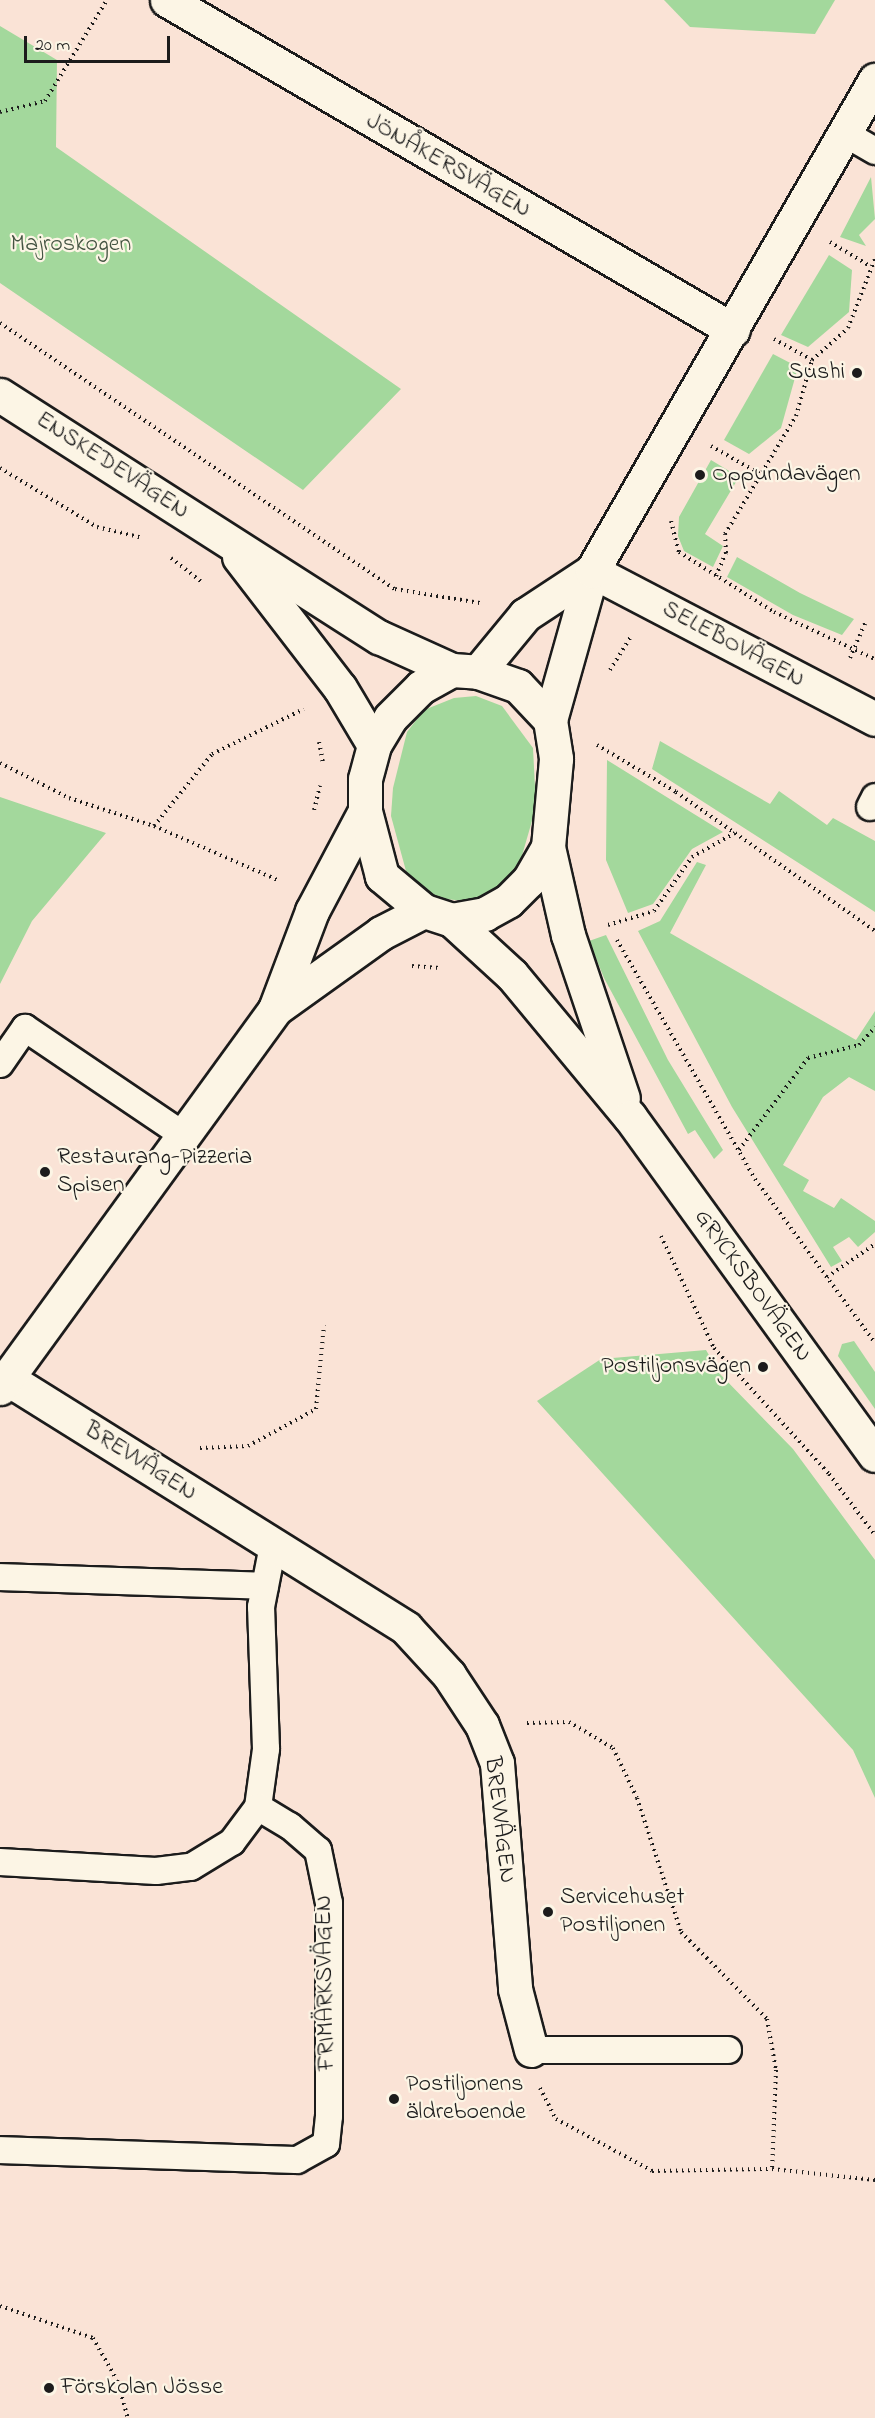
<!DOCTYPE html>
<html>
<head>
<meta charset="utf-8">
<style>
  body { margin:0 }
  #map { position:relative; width:875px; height:2418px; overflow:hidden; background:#fae3d6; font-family:"Indie Flower",sans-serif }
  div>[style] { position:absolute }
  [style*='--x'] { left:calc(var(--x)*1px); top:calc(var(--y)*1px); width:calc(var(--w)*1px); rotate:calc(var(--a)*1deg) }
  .green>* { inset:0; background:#a3d89c }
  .path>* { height:4px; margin-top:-2px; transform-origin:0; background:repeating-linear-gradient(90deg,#1c1c1c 0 1.5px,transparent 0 6px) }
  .roads { filter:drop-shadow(2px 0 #1c1c1c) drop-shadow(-2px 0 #1c1c1c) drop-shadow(0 2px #1c1c1c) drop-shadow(0 -2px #1c1c1c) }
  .lane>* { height:26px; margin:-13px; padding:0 13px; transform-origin:13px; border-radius:13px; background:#fcf5e5 }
  .street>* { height:33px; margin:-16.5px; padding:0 16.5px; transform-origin:16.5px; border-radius:16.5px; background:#fcf5e5 }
  .secondary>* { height:33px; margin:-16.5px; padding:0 16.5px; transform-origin:16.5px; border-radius:16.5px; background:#fcf5e5 }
  .dots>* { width:16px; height:16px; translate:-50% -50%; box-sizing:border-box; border:3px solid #fcf5e5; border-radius:50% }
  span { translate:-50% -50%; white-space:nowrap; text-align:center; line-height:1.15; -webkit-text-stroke:4.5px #fcf5e5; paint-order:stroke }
  .street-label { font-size:24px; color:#1c1c1c }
  .park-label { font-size:24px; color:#445442 }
  .poi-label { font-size:24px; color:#1c1c1c }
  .right { translate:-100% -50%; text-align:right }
  .left { translate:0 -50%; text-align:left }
  .scale { position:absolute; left:24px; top:36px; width:146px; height:27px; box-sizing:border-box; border:3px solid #1c1c1c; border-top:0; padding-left:8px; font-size:18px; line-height:21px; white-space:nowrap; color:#1c1c1c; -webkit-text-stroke:4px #fcf5e5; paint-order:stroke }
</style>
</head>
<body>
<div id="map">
  <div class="green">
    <div style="clip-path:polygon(664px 0,835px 0,815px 34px,690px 27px)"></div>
    <div style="clip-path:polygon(0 26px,57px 60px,56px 147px,401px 389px,303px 490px,0 283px)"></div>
    <div style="clip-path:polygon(871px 177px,875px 219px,859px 235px,866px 246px,840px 237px)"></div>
    <div style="clip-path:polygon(829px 255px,852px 270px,849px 312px,808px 347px,781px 335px)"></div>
    <div style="clip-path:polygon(773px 354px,798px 367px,781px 428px,749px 454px,724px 440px)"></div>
    <div style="clip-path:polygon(711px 460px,739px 477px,705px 534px,723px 546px,713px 567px,684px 551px,678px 536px,679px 517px)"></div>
    <div style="clip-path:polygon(737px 557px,800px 593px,854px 619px,842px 635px,793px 615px,727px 577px)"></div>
    <div style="clip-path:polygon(476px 696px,502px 706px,533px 748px,536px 807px,519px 866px,497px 889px,468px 901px,443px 899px,422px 889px,406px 871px,391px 816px,393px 788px,407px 732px,424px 710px,454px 698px)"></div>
    <div style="clip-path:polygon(660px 741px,770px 804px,779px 791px,827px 825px,833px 818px,875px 841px,875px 912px,652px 769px)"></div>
    <div style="clip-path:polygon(607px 760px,723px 832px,692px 849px,653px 904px,628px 913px,606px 860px)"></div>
    <div style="clip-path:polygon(0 797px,106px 833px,32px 921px,0 984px)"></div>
    <div style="clip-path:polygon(697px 862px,706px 865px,670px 933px,856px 1040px,875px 1011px,875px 1091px,849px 1077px,823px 1097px,783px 1165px,809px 1180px,803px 1191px,834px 1208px,841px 1198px,875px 1221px,875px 1232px,858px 1247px,849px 1237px,833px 1247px,842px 1261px,831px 1267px,732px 1107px,638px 931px,660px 921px)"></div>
    <div style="clip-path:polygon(606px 935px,668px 1060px,723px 1150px,714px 1159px,695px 1130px,688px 1134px,604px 978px,589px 941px)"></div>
    <div style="clip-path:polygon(854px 1341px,875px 1372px,875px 1409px,838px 1356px,842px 1344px)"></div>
    <div style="clip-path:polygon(706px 1350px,720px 1374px,793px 1449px,875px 1560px,875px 1798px,853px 1750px,537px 1401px,601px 1359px)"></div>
  </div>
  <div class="path">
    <div style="--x:0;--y:112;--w:46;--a:-13.7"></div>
    <div style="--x:45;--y:101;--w:119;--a:-58.5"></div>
    <div style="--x:830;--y:242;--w:47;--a:31"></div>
    <div style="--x:0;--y:323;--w:476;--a:34"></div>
    <div style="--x:395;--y:589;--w:86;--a:9.4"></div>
    <div style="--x:774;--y:339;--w:43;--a:28.9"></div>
    <div style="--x:711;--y:446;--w:56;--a:29.7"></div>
    <div style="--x:0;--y:468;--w:114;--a:31.3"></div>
    <div style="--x:97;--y:527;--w:47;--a:13.4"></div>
    <div style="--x:671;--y:521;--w:32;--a:76"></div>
    <div style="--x:679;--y:552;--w:112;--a:32.3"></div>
    <div style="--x:774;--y:612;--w:111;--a:25"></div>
    <div style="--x:171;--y:558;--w:41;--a:38"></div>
    <div style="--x:716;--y:576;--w:25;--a:-67"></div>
    <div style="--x:726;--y:553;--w:19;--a:-93"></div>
    <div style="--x:725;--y:534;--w:138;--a:-59"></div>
    <div style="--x:796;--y:416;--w:58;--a:-74.1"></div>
    <div style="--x:812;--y:360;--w:48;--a:-41.6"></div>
    <div style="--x:848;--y:328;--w:74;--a:-68.6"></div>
    <div style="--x:850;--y:658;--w:40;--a:-66.6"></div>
    <div style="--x:610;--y:670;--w:38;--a:-58"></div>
    <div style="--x:319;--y:742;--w:21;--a:79"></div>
    <div style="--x:597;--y:745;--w:92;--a:30.7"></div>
    <div style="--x:676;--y:792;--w:243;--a:34.9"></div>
    <div style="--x:0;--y:763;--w:77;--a:26.9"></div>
    <div style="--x:69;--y:798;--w:89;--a:18.2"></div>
    <div style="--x:154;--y:826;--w:137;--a:23.6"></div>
    <div style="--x:314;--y:810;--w:25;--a:-76"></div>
    <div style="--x:154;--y:826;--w:92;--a:-51.1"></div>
    <div style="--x:212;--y:754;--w:102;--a:-26.1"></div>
    <div style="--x:608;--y:925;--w:48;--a:-16.9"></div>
    <div style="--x:654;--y:911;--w:66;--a:-54.9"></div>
    <div style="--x:692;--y:857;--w:49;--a:-29.2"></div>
    <div style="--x:617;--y:940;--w:276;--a:60"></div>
    <div style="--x:755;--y:1179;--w:203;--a:53.8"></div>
    <div style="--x:412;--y:966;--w:28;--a:4"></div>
    <div style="--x:739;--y:1150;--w:115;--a:-53.1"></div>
    <div style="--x:808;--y:1058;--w:53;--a:-14.3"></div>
    <div style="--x:859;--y:1045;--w:24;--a:-48"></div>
    <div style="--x:661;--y:1236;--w:124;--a:64.7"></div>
    <div style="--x:714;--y:1348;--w:171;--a:47.6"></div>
    <div style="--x:829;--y:1474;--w:76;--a:53"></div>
    <div style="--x:827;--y:1277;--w:58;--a:-34.5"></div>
    <div style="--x:200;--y:1448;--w:48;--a:-2.4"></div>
    <div style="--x:248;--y:1446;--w:77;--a:-28.6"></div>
    <div style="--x:316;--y:1409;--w:84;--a:-84.6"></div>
    <div style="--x:527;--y:1723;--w:42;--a:-1.4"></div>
    <div style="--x:569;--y:1722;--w:51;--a:30.6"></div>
    <div style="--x:613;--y:1748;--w:55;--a:64.4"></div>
    <div style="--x:637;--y:1798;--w:141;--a:71.8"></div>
    <div style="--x:681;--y:1932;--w:122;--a:45.3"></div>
    <div style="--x:767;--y:2019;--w:52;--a:80"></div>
    <div style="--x:776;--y:2070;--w:99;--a:92.3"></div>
    <div style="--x:540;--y:2088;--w:35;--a:63"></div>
    <div style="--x:556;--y:2119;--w:109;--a:28.4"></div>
    <div style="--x:652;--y:2171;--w:120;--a:-1"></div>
    <div style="--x:772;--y:2169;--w:104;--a:6.1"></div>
    <div style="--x:0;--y:2306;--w:98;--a:19"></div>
    <div style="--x:93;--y:2338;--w:48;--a:60.3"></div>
    <div style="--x:117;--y:2380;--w:40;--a:74"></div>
  </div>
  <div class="roads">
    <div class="lane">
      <div style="--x:844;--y:133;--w:36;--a:30"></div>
      <div style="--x:870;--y:807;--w:11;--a:-63"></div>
      <div style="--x:0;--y:1064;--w:44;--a:-55.2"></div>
      <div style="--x:25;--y:1028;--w:187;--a:34.1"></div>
      <div style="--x:0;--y:1577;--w:265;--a:1.9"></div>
      <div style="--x:258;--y:1807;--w:59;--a:-82.1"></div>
      <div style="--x:266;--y:1749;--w:142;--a:-92"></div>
      <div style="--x:261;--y:1607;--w:63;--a:-79"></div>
      <div style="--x:0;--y:1862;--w:156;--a:3.3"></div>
      <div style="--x:156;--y:1871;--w:35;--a:-7"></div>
      <div style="--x:191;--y:1867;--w:48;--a:-31.4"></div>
      <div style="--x:232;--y:1842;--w:44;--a:-53.4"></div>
      <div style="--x:258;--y:1807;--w:37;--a:31"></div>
      <div style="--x:290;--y:1826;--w:37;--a:41"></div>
      <div style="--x:318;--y:1850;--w:54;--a:78.3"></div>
      <div style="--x:329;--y:1903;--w:213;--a:90"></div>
      <div style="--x:329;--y:2116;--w:28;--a:96"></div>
      <div style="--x:326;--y:2144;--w:33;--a:151"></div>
      <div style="--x:297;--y:2160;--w:297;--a:-178.1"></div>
      <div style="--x:531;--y:2050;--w:197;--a:0"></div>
    </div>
    <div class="street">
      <div style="--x:167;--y:0;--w:655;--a:30.24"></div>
      <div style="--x:592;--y:571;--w:319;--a:27.6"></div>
      <div style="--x:478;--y:672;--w:74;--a:-50.5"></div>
      <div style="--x:525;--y:615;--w:80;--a:-33.3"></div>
      <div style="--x:550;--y:720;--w:155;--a:-74.3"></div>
      <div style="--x:592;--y:571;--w:567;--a:-60.04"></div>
      <div style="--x:275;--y:1009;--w:130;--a:-35.6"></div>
      <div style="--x:381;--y:933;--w:48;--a:-27.1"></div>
      <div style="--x:8;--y:1379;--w:469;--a:32"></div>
      <div style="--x:406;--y:1628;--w:64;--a:47.5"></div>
      <div style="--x:449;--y:1675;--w:60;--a:56.6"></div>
      <div style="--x:482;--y:1725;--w:41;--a:68.5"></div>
      <div style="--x:497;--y:1763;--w:227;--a:85.4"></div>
      <div style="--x:515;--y:1989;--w:63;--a:75.3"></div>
      <div style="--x:0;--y:1388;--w:468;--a:-54"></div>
      <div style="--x:275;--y:1009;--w:105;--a:-69.3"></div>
      <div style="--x:312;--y:911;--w:113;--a:-62.1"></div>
    </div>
    <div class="secondary">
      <div style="--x:0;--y:395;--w:450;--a:32.6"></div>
      <div style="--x:379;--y:637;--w:80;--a:24.3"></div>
      <div style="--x:452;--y:670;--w:26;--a:4"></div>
      <div style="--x:478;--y:672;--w:42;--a:19.3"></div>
      <div style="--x:518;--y:686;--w:47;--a:46.7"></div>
      <div style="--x:550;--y:720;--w:39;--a:81"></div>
      <div style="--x:556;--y:759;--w:88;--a:95.2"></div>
      <div style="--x:548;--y:847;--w:39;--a:120"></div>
      <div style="--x:528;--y:881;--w:28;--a:135"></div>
      <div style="--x:508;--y:901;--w:26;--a:151"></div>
      <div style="--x:485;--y:914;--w:34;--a:170"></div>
      <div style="--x:452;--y:920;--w:29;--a:-162"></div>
      <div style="--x:424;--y:911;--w:55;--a:-140.2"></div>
      <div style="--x:382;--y:876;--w:67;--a:-104.7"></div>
      <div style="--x:365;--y:811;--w:32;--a:-90"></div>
      <div style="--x:365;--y:779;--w:35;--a:-75"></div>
      <div style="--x:374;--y:745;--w:31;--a:-59"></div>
      <div style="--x:390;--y:718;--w:44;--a:-45"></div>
      <div style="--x:421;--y:687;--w:35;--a:-29"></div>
      <div style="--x:239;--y:557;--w:165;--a:52.4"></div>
      <div style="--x:340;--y:688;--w:66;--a:59.2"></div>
      <div style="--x:548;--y:847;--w:90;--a:77.2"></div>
      <div style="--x:568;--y:935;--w:172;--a:71.4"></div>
      <div style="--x:452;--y:920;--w:81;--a:42.5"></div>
      <div style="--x:512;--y:975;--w:185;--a:50.3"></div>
      <div style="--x:630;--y:1117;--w:417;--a:54.1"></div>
    </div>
  </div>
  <div class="dots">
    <div style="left:857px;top:373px;background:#1c1c1c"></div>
    <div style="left:700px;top:475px;background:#1c1c1c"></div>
    <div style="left:45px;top:1172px;background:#1c1c1c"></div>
    <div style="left:763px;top:1367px;background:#1c1c1c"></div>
    <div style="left:548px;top:1912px;background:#1c1c1c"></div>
    <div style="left:394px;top:2099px;background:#1c1c1c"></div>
    <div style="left:49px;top:2388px;background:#1c1c1c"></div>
  </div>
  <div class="street-label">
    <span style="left:448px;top:166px;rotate:30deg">JÖNÅKERSVÄGEN</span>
    <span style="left:112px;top:466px;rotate:33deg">ENSKEDEVÄGEN</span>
    <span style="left:733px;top:645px;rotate:28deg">SELEBOVÄGEN</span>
    <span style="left:752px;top:1286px;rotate:54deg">GRYCKSBOVÄGEN</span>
    <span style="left:140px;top:1462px;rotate:32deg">BREVVÄGEN</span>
    <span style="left:499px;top:1820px;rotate:83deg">BREVVÄGEN</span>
    <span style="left:326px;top:1983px;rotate:-91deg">FRIMÄRKSVÄGEN</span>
  </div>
  <div class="park-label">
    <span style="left:71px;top:245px">Majroskogen</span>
  </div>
  <div class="poi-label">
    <span class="right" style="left:845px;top:373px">Sushi</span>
    <span class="left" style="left:712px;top:475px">Oppundavägen</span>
    <span class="left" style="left:57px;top:1172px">Restaurang-Pizzeria<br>Spisen</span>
    <span class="right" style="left:751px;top:1367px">Postiljonsvägen</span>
    <span class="left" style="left:560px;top:1912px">Servicehuset<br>Postiljonen</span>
    <span class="left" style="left:406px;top:2099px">Postiljonens<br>äldreboende</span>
    <span class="left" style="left:61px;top:2388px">Förskolan Jösse</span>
  </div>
  <div class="scale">20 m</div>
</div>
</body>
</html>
